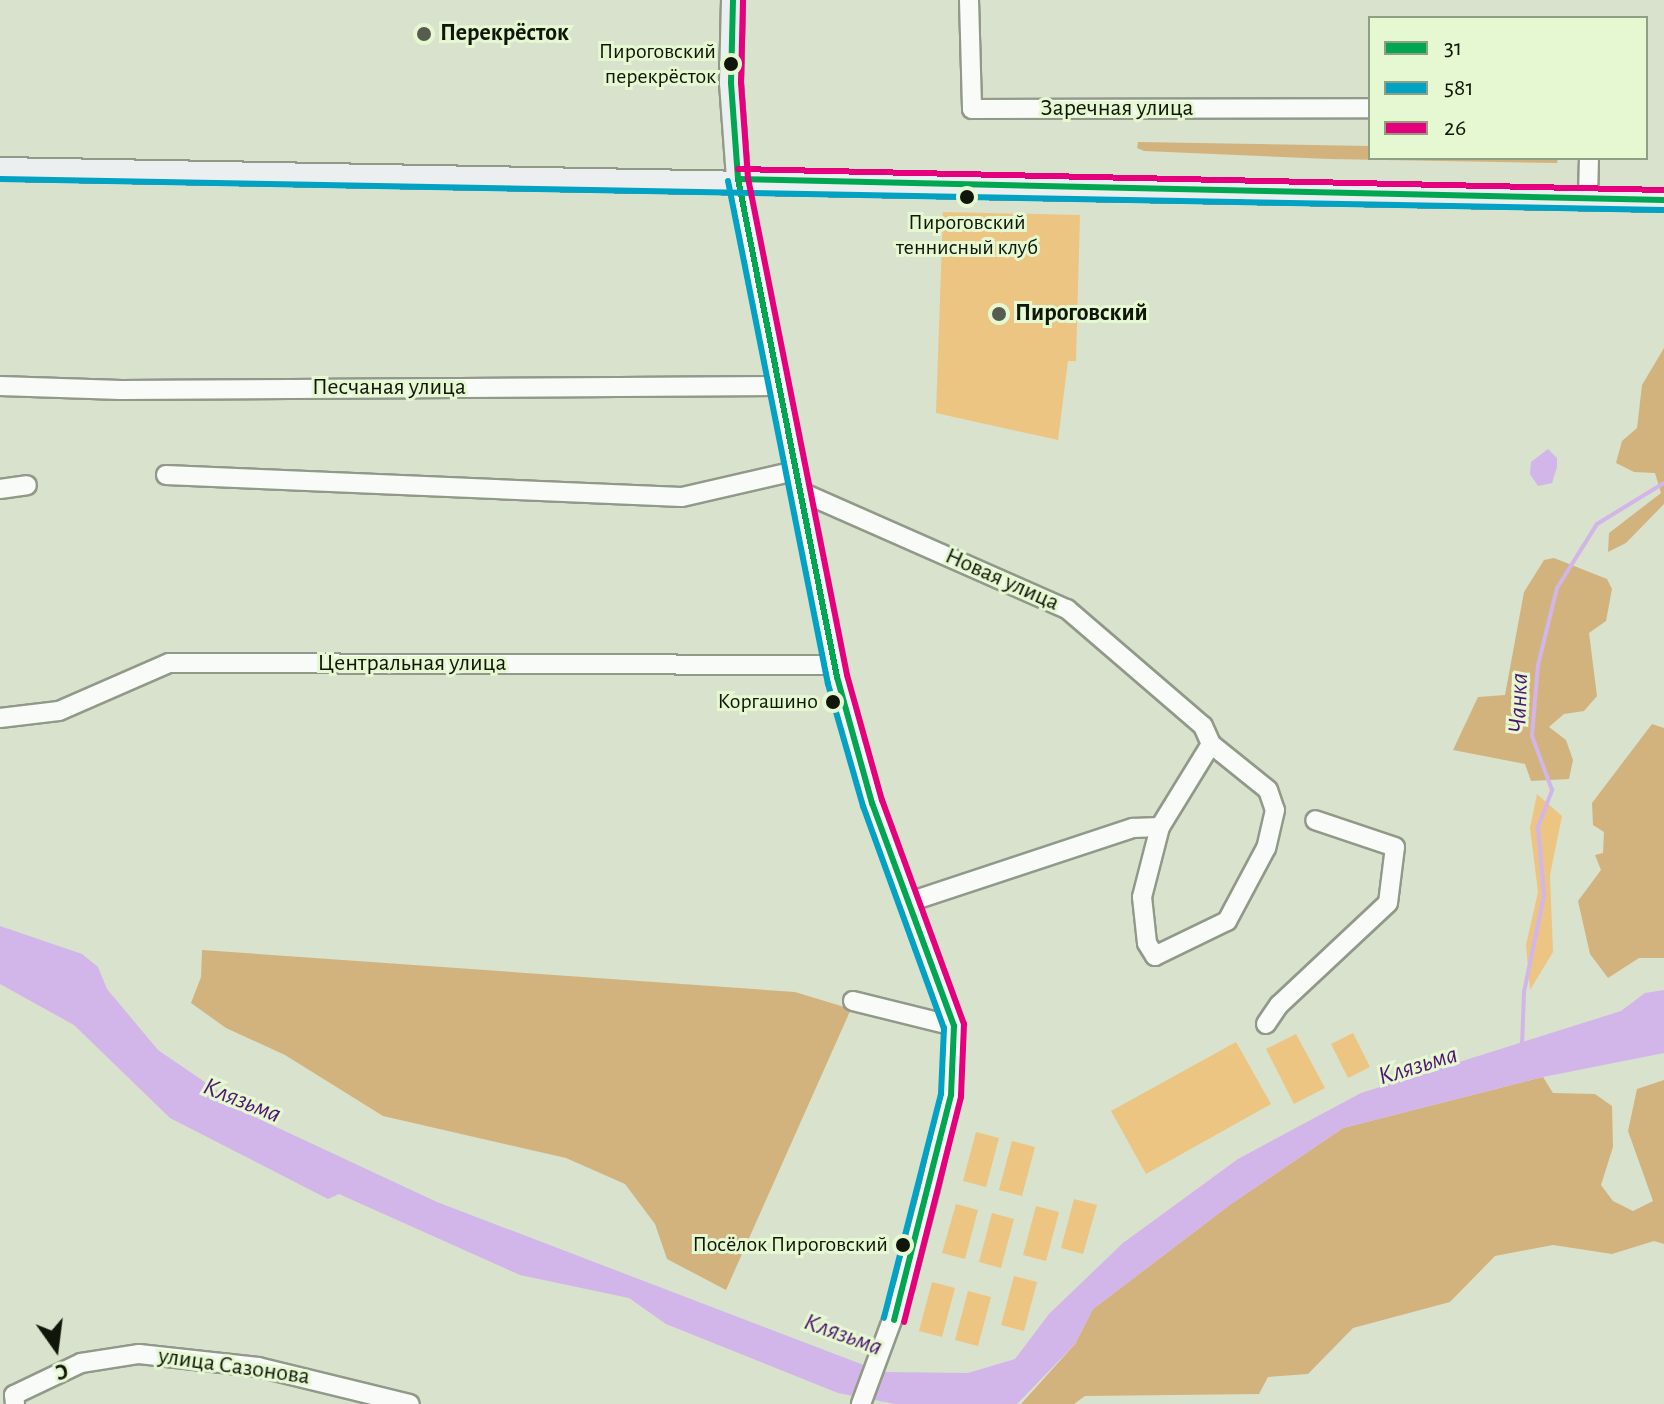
<!DOCTYPE html>
<html>
<head>
<meta charset="utf-8">
<style>
  body { margin:0 }
  #map { position:relative; width:1664px; height:1404px; overflow:hidden; background:#d8e2cd; font-family:"Alegreya Sans",sans-serif }
  div>[style] { position:absolute }
  [style*='--x'] { left:calc(var(--x)*1px); top:calc(var(--y)*1px); width:calc(var(--w)*1px); rotate:calc(var(--a)*1deg) }
  .green>* { inset:0; background:#edc582 }
  .forest>* { inset:0; background:#d3b37d }
  .water>* { inset:0; background:#d2b5e9 }
  .stream>* { height:4px; margin:-2px; padding:0 2px; transform-origin:2px; border-radius:2px; background:#d2b5e9 }
  .roads { filter:drop-shadow(2px 0 #919989) drop-shadow(-2px 0 #919989) drop-shadow(0 2px #919989) drop-shadow(0 -2px #919989) }
  .minor>* { height:18px; margin:-9px; padding:0 9px; transform-origin:9px; border-radius:9px; background:#f9fbf8 }
  .major>* { height:22px; margin:-11px; padding:0 11px; transform-origin:11px; border-radius:11px; background:#ebefef }
  .bus-1>* { height:6px; margin:-3px; padding:0 3px; transform-origin:3px; border-radius:3px; background:#00a651 }
  .bus-2>* { height:6px; margin:-3px; padding:0 3px; transform-origin:3px; border-radius:3px; background:#01a2c4 }
  .bus-3>* { height:6px; margin:-3px; padding:0 3px; transform-origin:3px; border-radius:3px; background:#e5007d }
  .dots>* { width:22px; height:22px; translate:-50% -50%; box-sizing:border-box; border:4px solid #e5f8d1; border-radius:50% }
  span { translate:-50% -50%; white-space:nowrap; text-align:center; line-height:1.15; -webkit-text-stroke:6px #e5f8d1; paint-order:stroke }
  .bus-label { font-size:22px; color:#101609 }
  .right { translate:-100% -50%; text-align:right }
  .poi-label { font-size:24px; color:#101609; font-weight:700 }
  .left { translate:0 -50%; text-align:left }
  .street-label { font-size:24px; color:#101609 }
  .water-label { font-size:26px; color:#4e1571; font-style:italic }
  .legend { position:absolute; left:1368px; top:16px; width:280px; height:144px; box-sizing:border-box; background:#e5f8d1; border:2px solid #909e81; margin:0; padding:10px 14px; list-style:none; font-size:24px; color:#101609 }
  .legend li { display:flex; align-items:center; gap:16px; height:40px }
  .legend b { width:40px; border:2px solid #909e81 }
  .north { position:absolute; left:16px; top:1308px; width:80px; height:80px; -webkit-text-stroke:6px #e5f8d1; paint-order:stroke; rotate:166deg; font-size:22px; font-weight:700; line-height:32px; text-align:center; color:#101609 }
  .north::after { content:''; display:block; margin:auto; width:28px; height:36px; background:#101609; clip-path:polygon(50% 0,100% 100%,50% 72%,0 100%) }
</style>
</head>
<body>
<div id="map">
  <div class="green">
    <div style="clip-path:polygon(943px 212px,1080px 215px,1076px 361px,1068px 361px,1058px 440px,936px 413px)"></div>
    <div style="clip-path:polygon(1537px 794px,1562px 816px,1550px 875px,1553px 952px,1530px 990px,1526px 945px,1538px 892px,1530px 828px)"></div>
    <div style="clip-path:polygon(1353px 1033px,1370px 1067px,1348px 1078px,1331px 1044px)"></div>
    <div style="clip-path:polygon(1296px 1034px,1325px 1088px,1294px 1104px,1266px 1049px)"></div>
    <div style="clip-path:polygon(1236px 1042px,1271px 1104px,1146px 1174px,1111px 1111px)"></div>
    <div style="clip-path:polygon(976px 1132px,999px 1138px,986px 1187px,963px 1181px)"></div>
    <div style="clip-path:polygon(1012px 1141px,1035px 1147px,1022px 1196px,999px 1190px)"></div>
    <div style="clip-path:polygon(1074px 1199px,1097px 1205px,1083px 1254px,1061px 1248px)"></div>
    <div style="clip-path:polygon(956px 1204px,978px 1210px,965px 1259px,942px 1253px)"></div>
    <div style="clip-path:polygon(1036px 1206px,1059px 1212px,1046px 1261px,1023px 1255px)"></div>
    <div style="clip-path:polygon(992px 1213px,1014px 1219px,1001px 1268px,979px 1262px)"></div>
    <div style="clip-path:polygon(1014px 1276px,1037px 1282px,1024px 1331px,1001px 1325px)"></div>
    <div style="clip-path:polygon(932px 1282px,955px 1288px,942px 1337px,919px 1331px)"></div>
    <div style="clip-path:polygon(968px 1291px,991px 1297px,978px 1346px,955px 1340px)"></div>
  </div>
  <div class="forest">
    <div style="clip-path:polygon(1138px 142px,1370px 146px,1370px 158px,1558px 158px,1557px 163px,1329px 159px,1144px 151px,1137px 148px)"></div>
    <div style="clip-path:polygon(1664px 348px,1664px 504px,1626px 543px,1608px 552px,1609px 533px,1661px 493px,1655px 473px,1634px 472px,1616px 463px,1622px 441px,1637px 428px,1642px 385px)"></div>
    <div style="clip-path:polygon(1554px 558px,1607px 579px,1612px 589px,1606px 621px,1589px 633px,1597px 696px,1584px 711px,1564px 714px,1549px 727px,1566px 740px,1573px 760px,1569px 779px,1531px 781px,1525px 764px,1453px 750px,1478px 697px,1505px 695px,1524px 592px,1544px 560px)"></div>
    <div style="clip-path:polygon(1652px 724px,1664px 728px,1664px 958px,1639px 958px,1608px 978px,1590px 954px,1578px 901px,1601px 870px,1595px 855px,1603px 853px,1604px 832px,1593px 825px,1592px 803px)"></div>
    <div style="clip-path:polygon(202px 950px,795px 992px,851px 1009px,726px 1290px,667px 1259px,655px 1224px,625px 1184px,566px 1158px,383px 1116px,285px 1055px,226px 1028px,191px 1003px,201px 977px)"></div>
    <div style="clip-path:polygon(1543px 1077px,1553px 1093px,1595px 1094px,1612px 1106px,1613px 1147px,1601px 1185px,1613px 1201px,1633px 1211px,1653px 1201px,1628px 1131px,1637px 1089px,1664px 1080px,1664px 1244px,1654px 1241px,1612px 1254px,1553px 1245px,1495px 1256px,1450px 1302px,1353px 1328px,1308px 1374px,1268px 1377px,1259px 1394px,1085px 1396px,1074px 1404px,1021px 1404px,1075px 1344px,1093px 1309px,1231px 1204px,1343px 1128px)"></div>
  </div>
  <div class="water">
    <div style="clip-path:polygon(1548px 449px,1557px 458px,1557px 467px,1552px 483px,1538px 486px,1530px 474px,1531px 462px)"></div>
    <div style="clip-path:polygon(0 926px,82px 954px,98px 967px,107px 989px,158px 1050px,259px 1119px,437px 1202px,882px 1372px,968px 1373px,1015px 1359px,1049px 1314px,1123px 1243px,1238px 1159px,1361px 1093px,1621px 1011px,1645px 993px,1664px 990px,1664px 1053px,1543px 1077px,1343px 1128px,1231px 1204px,1093px 1309px,1075px 1344px,1017px 1404px,895px 1404px,838px 1393px,666px 1324px,629px 1298px,520px 1275px,339px 1194px,328px 1199px,170px 1118px,74px 1025px,0 984px)"></div>
  </div>
  <div class="stream">
    <div style="--x:1522;--y:1045;--w:53;--a:-87.8"></div>
    <div style="--x:1524;--y:992;--w:99;--a:-78.3"></div>
    <div style="--x:1544;--y:895;--w:68;--a:-95"></div>
    <div style="--x:1538;--y:827;--w:40;--a:-69"></div>
    <div style="--x:1552;--y:790;--w:58;--a:-110.3"></div>
    <div style="--x:1532;--y:736;--w:71;--a:-85.2"></div>
    <div style="--x:1538;--y:665;--w:79;--a:-76.1"></div>
    <div style="--x:1557;--y:588;--w:75;--a:-58"></div>
    <div style="--x:1597;--y:524;--w:79;--a:-31.5"></div>
  </div>
  <div class="roads">
    <div class="minor">
      <div style="--x:969;--y:0;--w:109;--a:88.4"></div>
      <div style="--x:972;--y:109;--w:398;--a:-0.1"></div>
      <div style="--x:738;--y:179;--w:512;--a:78.73"></div>
      <div style="--x:838;--y:681;--w:127;--a:74.4"></div>
      <div style="--x:872;--y:803;--w:238;--a:69.8"></div>
      <div style="--x:954;--y:1026;--w:69;--a:92.5"></div>
      <div style="--x:951;--y:1095;--w:95;--a:102.7"></div>
      <div style="--x:930;--y:1188;--w:100;--a:104.5"></div>
      <div style="--x:905;--y:1285;--w:127;--a:110.3"></div>
      <div style="--x:1588;--y:198;--w:40;--a:-88.6"></div>
      <div style="--x:0;--y:386;--w:121;--a:1.9"></div>
      <div style="--x:121;--y:390;--w:656;--a:-0.35"></div>
      <div style="--x:166;--y:475;--w:516;--a:2.44"></div>
      <div style="--x:682;--y:497;--w:116;--a:-13"></div>
      <div style="--x:0;--y:489;--w:27;--a:-8"></div>
      <div style="--x:799;--y:491;--w:293;--a:23.8"></div>
      <div style="--x:1067;--y:609;--w:179;--a:40.7"></div>
      <div style="--x:1203;--y:726;--w:20;--a:66"></div>
      <div style="--x:1211;--y:744;--w:73;--a:38.9"></div>
      <div style="--x:1268;--y:790;--w:21;--a:71"></div>
      <div style="--x:1275;--y:810;--w:39;--a:103"></div>
      <div style="--x:1266;--y:848;--w:83;--a:118.1"></div>
      <div style="--x:1227;--y:921;--w:80;--a:154.1"></div>
      <div style="--x:1155;--y:956;--w:15;--a:-122"></div>
      <div style="--x:1147;--y:943;--w:46;--a:-96.2"></div>
      <div style="--x:1142;--y:897;--w:72;--a:-75.6"></div>
      <div style="--x:1160;--y:827;--w:97;--a:-58.4"></div>
      <div style="--x:0;--y:718;--w:59;--a:-6.8"></div>
      <div style="--x:59;--y:711;--w:120;--a:-23.6"></div>
      <div style="--x:169;--y:663;--w:665;--a:0.17"></div>
      <div style="--x:909;--y:902;--w:236;--a:-18.3"></div>
      <div style="--x:1133;--y:828;--w:27;--a:-2"></div>
      <div style="--x:853;--y:1001;--w:104;--a:13.9"></div>
      <div style="--x:1266;--y:1024;--w:23;--a:-56"></div>
      <div style="--x:1279;--y:1005;--w:149;--a:-43.1"></div>
      <div style="--x:1388;--y:903;--w:56;--a:-82.9"></div>
      <div style="--x:1395;--y:847;--w:84;--a:-161.4"></div>
      <div style="--x:15;--y:1404;--w:9;--a:-96"></div>
      <div style="--x:14;--y:1395;--w:74;--a:-25.5"></div>
      <div style="--x:81;--y:1363;--w:59;--a:-8.8"></div>
      <div style="--x:139;--y:1354;--w:120;--a:6.2"></div>
      <div style="--x:258;--y:1367;--w:156;--a:13.7"></div>
    </div>
    <div class="major">
      <div style="--x:733;--y:0;--w:83;--a:91.4"></div>
      <div style="--x:731;--y:83;--w:96;--a:85.8"></div>
      <div style="--x:0;--y:169;--w:1664;--a:1.07"></div>
    </div>
  </div>
  <div class="bus-1">
    <div style="--x:733;--y:0;--w:83;--a:91.4"></div>
    <div style="--x:731;--y:83;--w:96;--a:85.8"></div>
    <div style="--x:738;--y:179;--w:508;--a:78.76"></div>
    <div style="--x:837;--y:677;--w:131;--a:74.5"></div>
    <div style="--x:872;--y:803;--w:238;--a:69.8"></div>
    <div style="--x:954;--y:1026;--w:69;--a:92.5"></div>
    <div style="--x:951;--y:1095;--w:232;--a:104.2"></div>
    <div style="--x:738;--y:179;--w:926;--a:1.3"></div>
  </div>
  <div class="bus-2">
    <div style="--x:0;--y:179;--w:1664;--a:1.07"></div>
    <div style="--x:728;--y:181;--w:513;--a:78.76"></div>
    <div style="--x:828;--y:684;--w:127;--a:74"></div>
    <div style="--x:863;--y:806;--w:236;--a:70"></div>
    <div style="--x:944;--y:1028;--w:66;--a:92.6"></div>
    <div style="--x:941;--y:1094;--w:231;--a:104.3"></div>
  </div>
  <div class="bus-3">
    <div style="--x:743;--y:0;--w:83;--a:91.4"></div>
    <div style="--x:741;--y:83;--w:95;--a:85.8"></div>
    <div style="--x:748;--y:178;--w:507;--a:78.73"></div>
    <div style="--x:847;--y:675;--w:130;--a:74.4"></div>
    <div style="--x:882;--y:800;--w:239;--a:69.9"></div>
    <div style="--x:964;--y:1024;--w:73;--a:92.4"></div>
    <div style="--x:961;--y:1097;--w:232;--a:104.2"></div>
    <div style="--x:738;--y:169;--w:926;--a:1.3"></div>
  </div>
  <div class="dots">
    <div style="left:424px;top:34px;background:#565d4e"></div>
    <div style="left:731px;top:64px;background:#101609"></div>
    <div style="left:967px;top:197px;background:#101609"></div>
    <div style="left:999px;top:314px;background:#565d4e"></div>
    <div style="left:833px;top:702px;background:#101609"></div>
    <div style="left:903px;top:1245px;background:#101609"></div>
  </div>
  <div class="bus-label">
    <span class="right" style="left:716px;top:64px">Пироговский<br>перекрёсток</span>
    <span style="left:967px;top:235px">Пироговский<br>теннисный клуб</span>
    <span class="right" style="left:818px;top:702px">Коргашино</span>
    <span class="right" style="left:888px;top:1245px">Посёлок Пироговский</span>
  </div>
  <div class="poi-label">
    <span class="left" style="left:440px;top:34px">Перекрёсток</span>
    <span class="left" style="left:1015px;top:314px">Пироговский</span>
  </div>
  <div class="street-label">
    <span style="left:1117px;top:109px">Заречная улица</span>
    <span style="left:389px;top:388px">Песчаная улица</span>
    <span style="left:1002px;top:580px;rotate:24deg">Новая улица</span>
    <span style="left:412px;top:664px">Центральная улица</span>
    <span style="left:234px;top:1367px;rotate:8deg">улица Сазонова</span>
  </div>
  <div class="water-label">
    <span style="left:1519px;top:703px;rotate:-88deg">Чанка</span>
    <span style="left:1418px;top:1066px;rotate:-17deg">Клязьма</span>
    <span style="left:242px;top:1101px;rotate:22deg">Клязьма</span>
    <span style="left:843px;top:1335px;rotate:20deg">Клязьма</span>
  </div>
  <ul class="legend">
  <li><b style="height:10px;background:#00a651"></b>31</li>
  <li><b style="height:10px;background:#01a2c4"></b>581</li>
  <li><b style="height:10px;background:#e5007d"></b>26</li>
  </ul>
  <div class="north">С</div>
</div>
</body>
</html>
